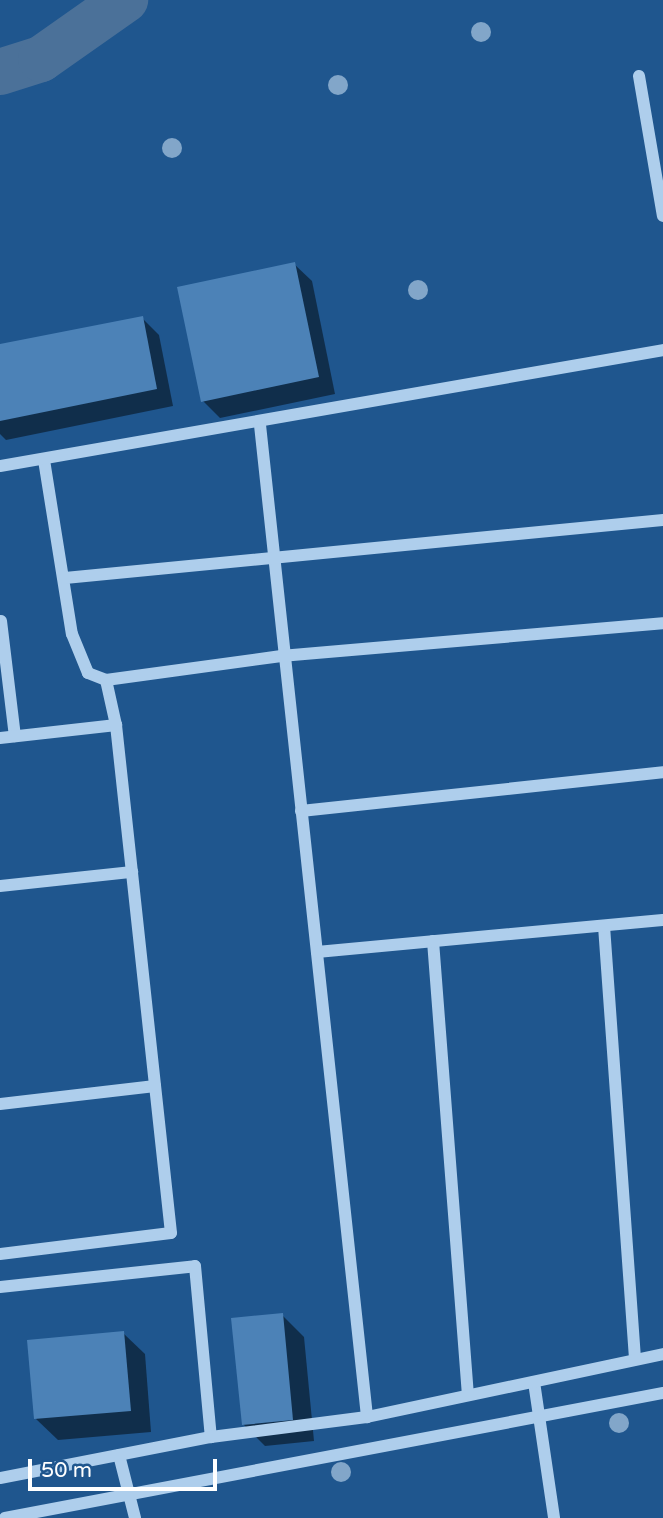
<!DOCTYPE html>
<html>
<head>
<meta charset="utf-8">
<style>
  body { margin:0 }
  #map { position:relative; width:663px; height:1518px; overflow:hidden; background:#1f568e; font-family:"Varela Round",sans-serif }
  div>[style] { position:absolute }
  [style*='--x'] { left:calc(var(--x)*1px); top:calc(var(--y)*1px); width:calc(var(--w)*1px); rotate:calc(var(--a)*1deg) }
  .shadow>* { inset:0; background:#0007 }
  .river>* { height:46px; margin:-23px; padding:0 23px; transform-origin:23px; border-radius:23px; background:#4b7199 }
  .building>* { inset:0; background:#4c82b7 }
  .minor>* { height:12px; margin:-6px; padding:0 6px; transform-origin:6px; border-radius:6px; background:#aeceec }
  .trees>* { width:20px; height:20px; margin:-10px; border-radius:50%; background:#82a6c9 }
  span { translate:-50% -50%; white-space:nowrap; text-align:center; line-height:1.15; -webkit-text-stroke:5px #1f568e; paint-order:stroke }
  .scale { position:absolute; left:28px; top:1459px; width:189px; height:32px; box-sizing:border-box; border:4px solid #fff; border-top:0; padding-left:9px; font-size:21px; line-height:24px; white-space:nowrap; color:#fff; -webkit-text-stroke:5px #1f568e; paint-order:stroke }
</style>
</head>
<body>
<div id="map">
  <div class="shadow">
    <div style="clip-path:polygon(294px 264px,312px 281px,335px 394px,220px 418px,203px 401px)"></div>
    <div style="clip-path:polygon(142px 318px,159px 335px,173px 406px,6px 440px,0 434px,0 346px)"></div>
    <div style="clip-path:polygon(282px 1315px,304px 1337px,314px 1441px,265px 1446px,243px 1424px)"></div>
    <div style="clip-path:polygon(123px 1333px,145px 1354px,151px 1432px,58px 1440px,36px 1419px)"></div>
  </div>
  <div class="river">
    <div style="--x:0;--y:72;--w:43;--a:-17.6"></div>
    <div style="--x:41;--y:59;--w:103;--a:-35.1"></div>
  </div>
  <div class="building">
    <div style="clip-path:polygon(295px 262px,319px 377px,201px 402px,177px 287px)"></div>
    <div style="clip-path:polygon(143px 316px,157px 389px,0 421px,0 344px)"></div>
    <div style="clip-path:polygon(283px 1313px,293px 1420px,242px 1425px,231px 1318px)"></div>
    <div style="clip-path:polygon(124px 1331px,131px 1411px,34px 1419px,27px 1340px)"></div>
  </div>
  <div class="minor">
    <div style="--x:639;--y:76;--w:142;--a:80.3"></div>
    <div style="--x:260;--y:425;--w:998;--a:83.84"></div>
    <div style="--x:44;--y:460;--w:176;--a:80.9"></div>
    <div style="--x:72;--y:634;--w:42;--a:67.7"></div>
    <div style="--x:88;--y:673;--w:19;--a:21"></div>
    <div style="--x:106;--y:680;--w:177;--a:-7.8"></div>
    <div style="--x:281;--y:656;--w:383;--a:-4.9"></div>
    <div style="--x:0;--y:466;--w:673;--a:-9.92"></div>
    <div style="--x:65;--y:578;--w:601;--a:-5.54"></div>
    <div style="--x:1;--y:621;--w:116;--a:83.1"></div>
    <div style="--x:0;--y:738;--w:117;--a:-6.4"></div>
    <div style="--x:301;--y:811;--w:364;--a:-6.1"></div>
    <div style="--x:0;--y:886;--w:133;--a:-6.1"></div>
    <div style="--x:604;--y:926;--w:434;--a:85.9"></div>
    <div style="--x:433;--y:941;--w:455;--a:85.6"></div>
    <div style="--x:317;--y:952;--w:347;--a:-5.3"></div>
    <div style="--x:0;--y:1104;--w:156;--a:-6.6"></div>
    <div style="--x:0;--y:1254;--w:172;--a:-7"></div>
    <div style="--x:171;--y:1233;--w:511;--a:-96.18"></div>
    <div style="--x:116;--y:725;--w:46;--a:-102.5"></div>
    <div style="--x:0;--y:1287;--w:196;--a:-6.1"></div>
    <div style="--x:195;--y:1266;--w:172;--a:84.7"></div>
    <div style="--x:534;--y:1382;--w:137;--a:81.6"></div>
    <div style="--x:119;--y:1455;--w:65;--a:75.7"></div>
    <div style="--x:0;--y:1478;--w:215;--a:-11"></div>
    <div style="--x:211;--y:1437;--w:157;--a:-7.3"></div>
    <div style="--x:367;--y:1417;--w:303;--a:-12"></div>
    <div style="--x:5;--y:1518;--w:670;--a:-10.76"></div>
  </div>
  <div class="trees">
    <div style="left:481px;top:32px"></div>
    <div style="left:338px;top:85px"></div>
    <div style="left:172px;top:148px"></div>
    <div style="left:418px;top:290px"></div>
    <div style="left:619px;top:1423px"></div>
    <div style="left:341px;top:1472px"></div>
  </div>
  <div class="scale">50 m</div>
</div>
</body>
</html>
